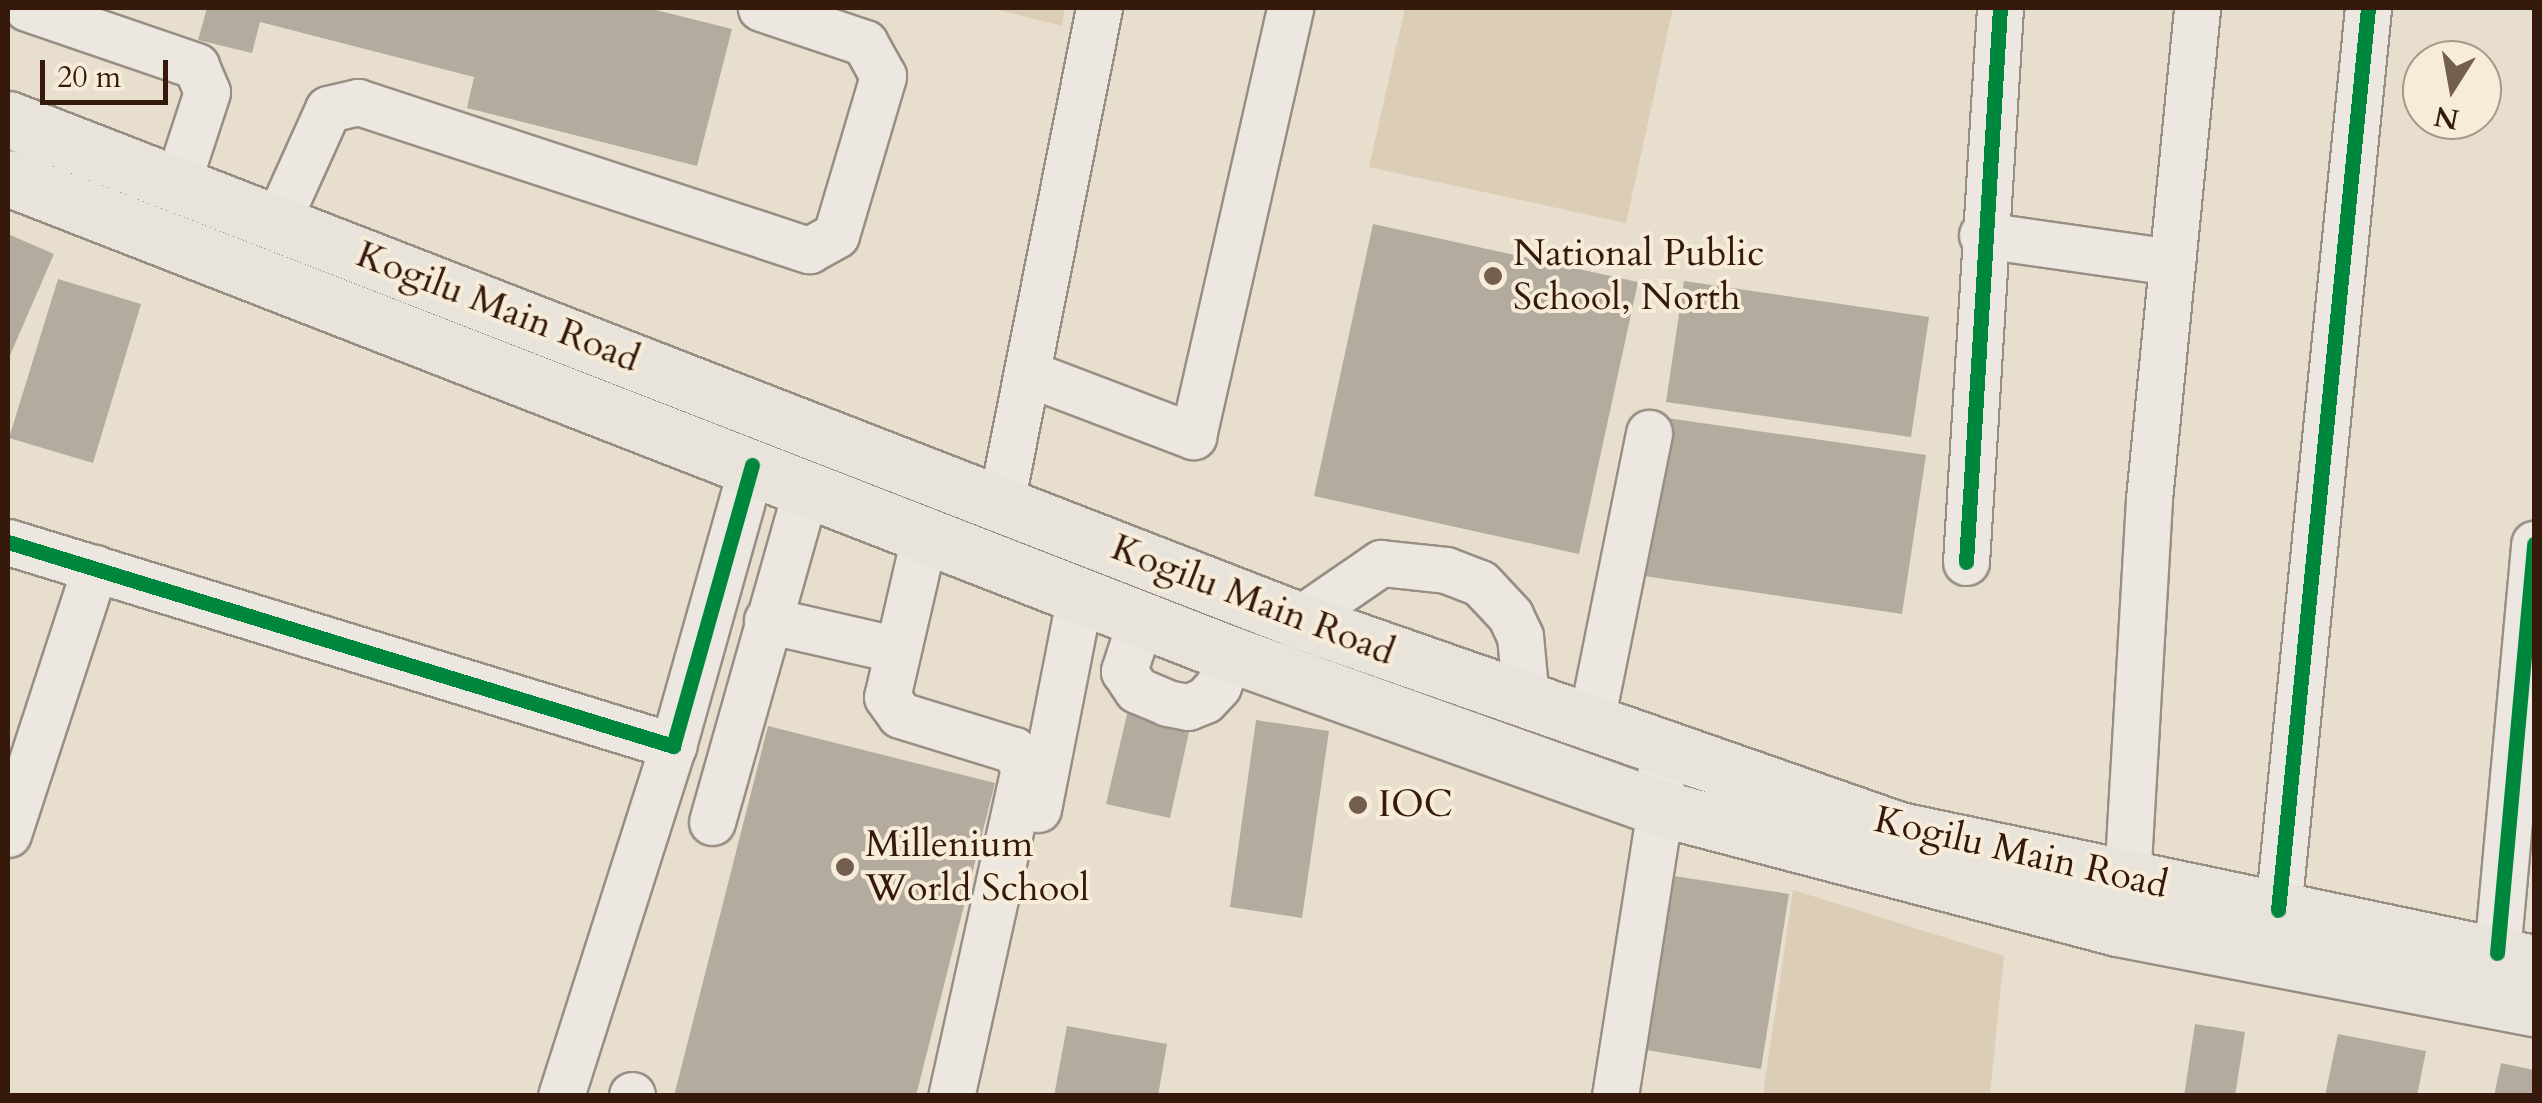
<!DOCTYPE html>
<html>
<head>
<meta charset="utf-8">
<style>
  body { margin:0 }
  #map { position:relative; width:2542px; height:1103px; overflow:hidden; background:#e8dece; font-family:Cardo,serif }
  div>[style] { position:absolute }
  [style*='--x'] { left:calc(var(--x)*1px); top:calc(var(--y)*1px); width:calc(var(--w)*1px); rotate:calc(var(--a)*1deg) }
  .green>* { inset:0; background:#dccdb7 }
  .building>* { inset:0; background:#b4ab9f }
  .roads { filter:drop-shadow(2px 0 #988e84) drop-shadow(-2px 0 #988e84) drop-shadow(0 2px #988e84) drop-shadow(0 -2px #988e84) }
  .minor>* { height:45px; margin:-22.5px; padding:0 22.5px; transform-origin:22.5px; border-radius:22.5px; background:#ece7e0 }
  .major>* { height:55px; margin:-27.5px; padding:0 27.5px; transform-origin:27.5px; border-radius:27.5px; background:#e9e4db }
  .cycleway>* { height:15px; margin:-7.5px; padding:0 7.5px; transform-origin:7.5px; border-radius:7.5px; background:#00873e }
  .dots>* { width:28px; height:28px; translate:-50% -50%; box-sizing:border-box; border:5px solid #f7ecd9; border-radius:50% }
  span { translate:-50% -50%; white-space:nowrap; text-align:center; line-height:1.15; -webkit-text-stroke:8px #f7ecd9; paint-order:stroke }
  .poi-label { font-size:38px; color:#35190b }
  .left { translate:0 -50%; text-align:left }
  .street-label { font-size:38px; color:#35190b }
  .frame { position:absolute; inset:0; border:10px solid #35190b; pointer-events:none }
  .north { position:absolute; left:2402px; top:40px; width:100px; height:100px; box-sizing:border-box; background:#f7ecd9; border:2px solid #a99887; border-radius:50%; rotate:191deg; font-size:28px; font-weight:700; line-height:40px; text-align:center; color:#35190b }
  .north::after { content:''; display:block; margin:auto; width:35px; height:45px; background:#745e4f; clip-path:polygon(50% 0,100% 100%,50% 72%,0 100%) }
  .scale { position:absolute; left:40px; top:60px; width:128px; height:45px; box-sizing:border-box; border:5px solid #35190b; border-top:0; padding-left:12px; font-size:30px; line-height:35px; white-space:nowrap; color:#35190b; -webkit-text-stroke:8px #f7ecd9; paint-order:stroke }
</style>
</head>
<body>
<div id="map">
  <div class="green">
    <div style="clip-path:polygon(992px 8px,1065px 8px,1062px 26px)"></div>
    <div style="clip-path:polygon(1405px 8px,1673px 8px,1626px 223px,1369px 167px)"></div>
    <div style="clip-path:polygon(1793px 890px,2004px 956px,1990px 1095px,1763px 1095px)"></div>
  </div>
  <div class="building">
    <div style="clip-path:polygon(207px 8px,648px 8px,732px 29px,697px 166px,467px 108px,474px 77px,260px 22px,252px 53px,198px 40px)"></div>
    <div style="clip-path:polygon(1373px 224px,1638px 282px,1579px 554px,1314px 496px)"></div>
    <div style="clip-path:polygon(8px 234px,54px 254px,8px 360px)"></div>
    <div style="clip-path:polygon(58px 279px,141px 304px,93px 463px,9px 438px)"></div>
    <div style="clip-path:polygon(1684px 281px,1929px 317px,1911px 437px,1666px 402px)"></div>
    <div style="clip-path:polygon(1667px 418px,1926px 455px,1902px 614px,1644px 576px)"></div>
    <div style="clip-path:polygon(1128px 710px,1191px 723px,1170px 818px,1106px 804px)"></div>
    <div style="clip-path:polygon(1256px 720px,1329px 731px,1302px 918px,1230px 907px)"></div>
    <div style="clip-path:polygon(768px 726px,995px 783px,916px 1096px,674px 1096px)"></div>
    <div style="clip-path:polygon(1668px 875px,1789px 894px,1761px 1069px,1640px 1049px)"></div>
    <div style="clip-path:polygon(2195px 1024px,2245px 1032px,2235px 1096px,2184px 1096px)"></div>
    <div style="clip-path:polygon(1067px 1026px,1167px 1044px,1158px 1096px,1054px 1096px)"></div>
    <div style="clip-path:polygon(2338px 1034px,2426px 1051px,2417px 1096px,2325px 1096px)"></div>
    <div style="clip-path:polygon(2501px 1063px,2534px 1070px,2534px 1096px,2494px 1096px)"></div>
  </div>
  <div class="roads">
    <div class="minor">
      <div style="--x:27;--y:8;--w:179;--a:18.9"></div>
      <div style="--x:196;--y:66;--w:28;--a:67"></div>
      <div style="--x:207;--y:92;--w:97;--a:108.1"></div>
      <div style="--x:277;--y:222;--w:124;--a:-65.7"></div>
      <div style="--x:328;--y:109;--w:31;--a:-13"></div>
      <div style="--x:358;--y:102;--w:475;--a:18.2"></div>
      <div style="--x:809;--y:250;--w:31;--a:-29"></div>
      <div style="--x:836;--y:235;--w:166;--a:-73.5"></div>
      <div style="--x:883;--y:76;--w:38;--a:-119"></div>
      <div style="--x:865;--y:43;--w:110;--a:-161.4"></div>
      <div style="--x:1982;--y:235;--w:192;--a:8.1"></div>
      <div style="--x:1027;--y:373;--w:178;--a:20.8"></div>
      <div style="--x:1193;--y:436;--w:439;--a:-77.2"></div>
      <div style="--x:1001;--y:503;--w:505;--a:-78.8"></div>
      <div style="--x:925;--y:533;--w:168;--a:103"></div>
      <div style="--x:887;--y:697;--w:22;--a:54"></div>
      <div style="--x:900;--y:715;--w:119;--a:17.1"></div>
      <div style="--x:1014;--y:750;--w:21;--a:61"></div>
      <div style="--x:1024;--y:768;--w:336;--a:102.5"></div>
      <div style="--x:8;--y:542;--w:696;--a:17.05"></div>
      <div style="--x:673;--y:746;--w:292;--a:-74.3"></div>
      <div style="--x:1966;--y:562;--w:555;--a:-86.49"></div>
      <div style="--x:1141;--y:619;--w:55;--a:108.1"></div>
      <div style="--x:1124;--y:671;--w:23;--a:56"></div>
      <div style="--x:1137;--y:690;--w:33;--a:23"></div>
      <div style="--x:1167;--y:703;--w:21;--a:11"></div>
      <div style="--x:1188;--y:707;--w:18;--a:-22"></div>
      <div style="--x:1205;--y:700;--w:19;--a:-47"></div>
      <div style="--x:1218;--y:686;--w:34;--a:-69"></div>
      <div style="--x:767;--y:620;--w:130;--a:12.9"></div>
      <div style="--x:1298;--y:620;--w:101;--a:-34.5"></div>
      <div style="--x:1381;--y:563;--w:65;--a:6.1"></div>
      <div style="--x:1446;--y:570;--w:36;--a:21"></div>
      <div style="--x:1480;--y:583;--w:44;--a:46.8"></div>
      <div style="--x:1510;--y:615;--w:23;--a:65"></div>
      <div style="--x:1520;--y:636;--w:64;--a:84.6"></div>
      <div style="--x:1591;--y:721;--w:294;--a:-78.6"></div>
      <div style="--x:1038;--y:809;--w:219;--a:-78.9"></div>
      <div style="--x:712;--y:822;--w:348;--a:-74.2"></div>
      <div style="--x:8;--y:834;--w:280;--a:-71.9"></div>
      <div style="--x:2127;--y:881;--w:383;--a:-86.7"></div>
      <div style="--x:2149;--y:499;--w:493;--a:-84.4"></div>
      <div style="--x:2278;--y:910;--w:906;--a:-84.3"></div>
      <div style="--x:2497;--y:953;--w:411;--a:-84.8"></div>
      <div style="--x:561;--y:1096;--w:367;--a:-72.3"></div>
      <div style="--x:632;--y:1096;--w:1;--a:-90"></div>
      <div style="--x:1615;--y:1096;--w:291;--a:-81.1"></div>
      <div style="--x:1660;--y:808;--w:65;--a:-89.1"></div>
    </div>
    <div class="major">
      <div style="--x:8;--y:119;--w:1384;--a:21.22"></div>
      <div style="--x:1298;--y:620;--w:637;--a:19.26"></div>
      <div style="--x:1899;--y:830;--w:649;--a:11.83"></div>
      <div style="--x:8;--y:178;--w:1311;--a:21.28"></div>
      <div style="--x:1230;--y:654;--w:457;--a:19.7"></div>
      <div style="--x:1660;--y:808;--w:472;--a:14.7"></div>
      <div style="--x:2117;--y:928;--w:425;--a:10.9"></div>
    </div>
  </div>
  <div class="cycleway">
    <div style="--x:8;--y:542;--w:696;--a:17.05"></div>
    <div style="--x:673;--y:746;--w:292;--a:-74.3"></div>
    <div style="--x:1966;--y:562;--w:555;--a:-86.49"></div>
    <div style="--x:2278;--y:910;--w:906;--a:-84.3"></div>
    <div style="--x:2497;--y:953;--w:411;--a:-84.8"></div>
  </div>
  <div class="dots">
    <div style="left:1493px;top:276px;background:#745e4f"></div>
    <div style="left:1358px;top:805px;background:#745e4f"></div>
    <div style="left:845px;top:867px;background:#745e4f"></div>
  </div>
  <div class="poi-label">
    <span class="left" style="left:1513px;top:276px">National Public<br>School, North</span>
    <span class="left" style="left:1378px;top:805px">IOC</span>
    <span class="left" style="left:865px;top:867px">Millenium<br>World School</span>
  </div>
  <div class="street-label">
    <span style="left:498px;top:307px;rotate:21deg">Kogilu Main Road</span>
    <span style="left:1253px;top:600px;rotate:21deg">Kogilu Main Road</span>
    <span style="left:2021px;top:853px;rotate:13deg">Kogilu Main Road</span>
  </div>
  <div class="frame"></div>
  <div class="north">N</div>
  <div class="scale">20 m</div>
</div>
</body>
</html>
